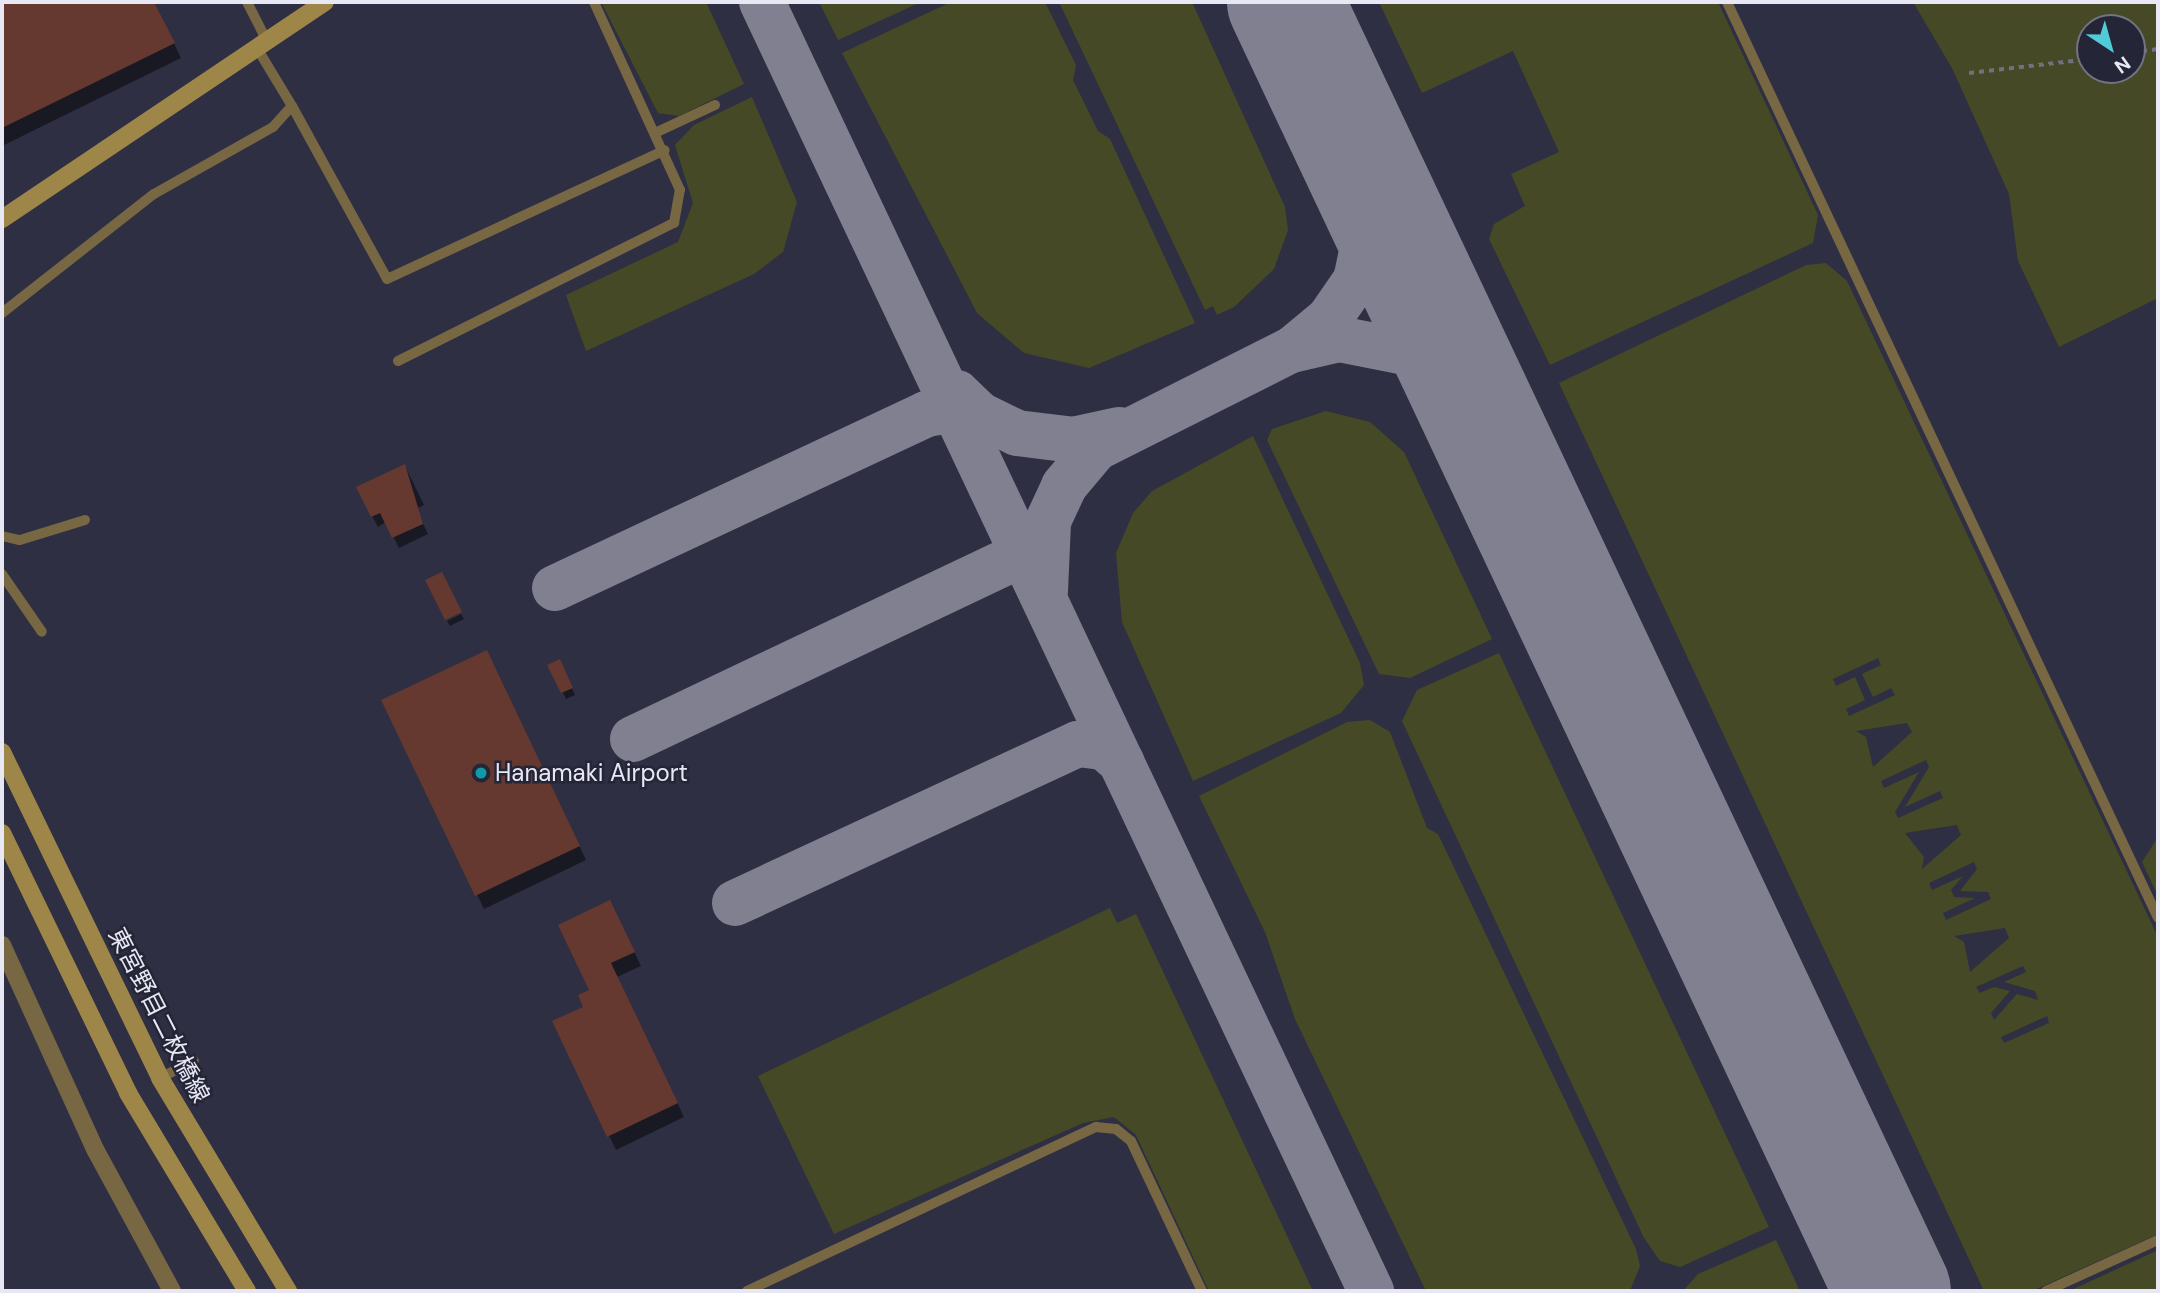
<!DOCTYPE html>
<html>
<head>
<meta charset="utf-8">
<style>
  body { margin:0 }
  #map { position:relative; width:2160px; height:1293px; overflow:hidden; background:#2f2f43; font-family:"DM Sans","Noto Sans JP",sans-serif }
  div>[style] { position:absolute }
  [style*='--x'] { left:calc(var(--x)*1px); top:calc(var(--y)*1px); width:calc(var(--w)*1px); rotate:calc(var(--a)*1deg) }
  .green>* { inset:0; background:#464925 }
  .shadow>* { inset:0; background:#0007 }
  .taxiway>* { height:46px; margin:-23px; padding:0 23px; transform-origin:23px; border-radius:23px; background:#808090 }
  .runway>* { height:116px; margin:-58px; padding:0 58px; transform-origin:58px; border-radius:58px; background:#808090 }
  .building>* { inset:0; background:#653830 }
  .path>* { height:3.5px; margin-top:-1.75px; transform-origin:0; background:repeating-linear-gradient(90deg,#707081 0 5px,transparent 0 10px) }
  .lane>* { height:10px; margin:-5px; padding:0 5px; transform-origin:5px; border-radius:5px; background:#776843 }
  .street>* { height:18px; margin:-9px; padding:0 9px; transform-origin:9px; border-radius:9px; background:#776843 }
  .secondary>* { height:18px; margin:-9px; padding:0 9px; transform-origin:9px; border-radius:9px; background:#9e8649 }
  .dots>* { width:19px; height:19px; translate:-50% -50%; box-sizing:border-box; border:4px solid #252538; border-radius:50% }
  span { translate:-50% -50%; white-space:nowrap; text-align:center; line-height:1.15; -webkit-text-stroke:5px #252538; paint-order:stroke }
  .poi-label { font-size:24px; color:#e8e8f5 }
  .left { translate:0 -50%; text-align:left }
  .street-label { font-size:24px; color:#e8e8f5 }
  .frame { position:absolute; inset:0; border:4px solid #e8e8f5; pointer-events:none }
  .north { position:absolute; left:2076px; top:14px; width:70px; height:70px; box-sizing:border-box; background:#252538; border:2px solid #737384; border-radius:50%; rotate:144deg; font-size:19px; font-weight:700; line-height:28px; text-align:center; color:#e8e8f5 }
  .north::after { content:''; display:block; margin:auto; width:24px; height:32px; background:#52cbd8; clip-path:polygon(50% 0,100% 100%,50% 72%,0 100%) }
</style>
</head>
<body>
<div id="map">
  <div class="green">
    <div style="clip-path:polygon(601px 2px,706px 2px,744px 84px,679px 116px,658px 113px)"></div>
    <div style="clip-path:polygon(819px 2px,921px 2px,838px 40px)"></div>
    <div style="clip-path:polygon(951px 2px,1045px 2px,1076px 65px,1073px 80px,1098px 131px,1110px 139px,1195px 323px,1089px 368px,1024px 353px,977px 313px,842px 53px)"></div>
    <div style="clip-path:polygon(1059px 2px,1192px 2px,1285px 207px,1288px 230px,1274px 269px,1234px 307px,1217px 315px,1213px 306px,1205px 310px)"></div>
    <div style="clip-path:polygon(1379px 2px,1718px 2px,1818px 215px,1813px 243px,1550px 365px,1489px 239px,1494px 224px,1525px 206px,1511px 174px,1559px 152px,1513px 51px,1422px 93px)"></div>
    <div style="clip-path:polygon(evenodd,1913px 2px,2158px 2px,2158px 298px,2059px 347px,2018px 261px,2009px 194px,1952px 68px,1913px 2px,2090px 28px,2132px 28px,2132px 70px,2090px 70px,2090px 28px)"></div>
    <div style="clip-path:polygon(752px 97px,797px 202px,783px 252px,754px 274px,586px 351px,566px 295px,678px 242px,693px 203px,675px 145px,694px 125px)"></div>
    <div style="clip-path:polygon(evenodd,1826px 263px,1847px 281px,2158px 937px,2158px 1234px,2032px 1291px,1984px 1291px,1559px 383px,1806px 265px,1826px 263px,1878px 658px,1881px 665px,1862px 674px,1873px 697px,1891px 688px,1895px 695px,1849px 716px,1846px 709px,1865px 700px,1855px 677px,1836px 686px,1833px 679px,1878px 658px,1826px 263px,1907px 723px,1912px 732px,1873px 767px,1866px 737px,1856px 731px,1907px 723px,1826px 263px,1926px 760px,1929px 767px,1905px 807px,1940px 791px,1943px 798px,1898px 818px,1895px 812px,1919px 772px,1884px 788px,1881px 781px,1926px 760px,1826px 263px,1957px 825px,1961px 835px,1922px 869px,1924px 857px,1905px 833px,1957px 825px,1826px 263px,1974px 862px,1977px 869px,1960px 891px,1988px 892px,1991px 899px,1946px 920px,1943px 913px,1975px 898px,1954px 897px,1951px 890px,1963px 876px,1932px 890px,1929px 883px,1974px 862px,1826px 263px,2005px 928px,2009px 938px,1970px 972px,1964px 942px,1954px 936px,2005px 928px,1826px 263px,2023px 966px,2026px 972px,2004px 982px,2035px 991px,2038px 1000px,2017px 994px,1994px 1020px,1991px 1013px,2010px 991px,1994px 987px,1980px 993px,1976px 987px,2023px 966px,1826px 263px,2047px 1016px,2049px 1023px,2004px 1043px,2001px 1037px,2047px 1016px)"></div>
    <div style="clip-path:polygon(1326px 411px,1370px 422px,1404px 452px,1492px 639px,1410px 678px,1379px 674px,1267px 440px,1272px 429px)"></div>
    <div style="clip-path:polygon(1253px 436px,1360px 663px,1364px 685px,1341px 713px,1193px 781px,1122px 622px,1116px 553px,1133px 513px,1152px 491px)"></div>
    <div style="clip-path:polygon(1499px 653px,1769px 1227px,1680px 1267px,1660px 1261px,1644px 1238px,1402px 721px,1417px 690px)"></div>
    <div style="clip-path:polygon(1370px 720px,1390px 732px,1427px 828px,1438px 834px,1636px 1249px,1640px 1266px,1630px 1291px,1426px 1291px,1295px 1019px,1265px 932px,1199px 796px,1347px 722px)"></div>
    <div style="clip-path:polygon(2158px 837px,2158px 896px,2142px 862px)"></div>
    <div style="clip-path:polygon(1110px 908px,1117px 923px,1136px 914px,1313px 1291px,1209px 1291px,1136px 1135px,1114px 1117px,1083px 1123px,834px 1234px,758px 1076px)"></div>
    <div style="clip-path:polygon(1776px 1240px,1800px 1291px,1683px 1291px,1698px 1274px)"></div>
    <div style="clip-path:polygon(2158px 1250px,2158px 1291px,2069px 1291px,2154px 1252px)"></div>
  </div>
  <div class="shadow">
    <div style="clip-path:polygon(2px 2px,154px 2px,181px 58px,2px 146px)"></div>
    <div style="clip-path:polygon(405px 466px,424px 505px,416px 509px,428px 534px,399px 548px,386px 522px,378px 527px,372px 516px)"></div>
    <div style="clip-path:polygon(461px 614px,464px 619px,450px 626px,447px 621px)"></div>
    <div style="clip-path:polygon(494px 665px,586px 860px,484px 909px,384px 701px)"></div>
    <div style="clip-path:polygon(550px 666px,563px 668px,575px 695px,566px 699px)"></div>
    <div style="clip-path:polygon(617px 916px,641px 966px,617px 977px,684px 1117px,616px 1150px,555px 1022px,585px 1008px)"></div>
  </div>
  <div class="taxiway">
    <div style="--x:762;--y:2;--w:1426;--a:64.71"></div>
    <div style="--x:1294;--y:348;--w:45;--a:-39.6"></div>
    <div style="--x:1329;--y:319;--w:47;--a:-55.3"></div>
    <div style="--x:1356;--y:280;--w:67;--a:-78"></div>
    <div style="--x:1370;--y:214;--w:48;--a:-98.5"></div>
    <div style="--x:957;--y:393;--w:32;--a:44"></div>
    <div style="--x:980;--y:415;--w:41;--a:25.9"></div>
    <div style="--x:1017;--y:433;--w:56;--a:7.1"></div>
    <div style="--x:1073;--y:440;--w:47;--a:-12.3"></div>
    <div style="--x:555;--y:588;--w:410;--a:-25.1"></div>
    <div style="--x:926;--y:414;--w:36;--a:-9"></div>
    <div style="--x:962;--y:408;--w:19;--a:21"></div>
    <div style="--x:1045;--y:591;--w:70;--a:-87.5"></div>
    <div style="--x:1048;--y:521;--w:38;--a:-65"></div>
    <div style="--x:1064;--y:486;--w:50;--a:-49.9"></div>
    <div style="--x:1096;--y:448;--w:218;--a:-26.7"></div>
    <div style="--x:1291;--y:350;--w:49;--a:-12.9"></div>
    <div style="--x:1339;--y:339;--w:72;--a:11.2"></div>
    <div style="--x:1410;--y:353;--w:46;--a:32.7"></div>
    <div style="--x:1449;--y:378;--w:56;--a:51.5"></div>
    <div style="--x:633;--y:739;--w:432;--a:-25.4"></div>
    <div style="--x:1023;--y:554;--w:28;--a:-48"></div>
    <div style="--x:735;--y:903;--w:378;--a:-24.9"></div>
    <div style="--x:1078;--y:744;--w:26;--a:7"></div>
    <div style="--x:1104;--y:747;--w:23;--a:41"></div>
  </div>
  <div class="runway">
    <div style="--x:1285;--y:2;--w:1425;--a:64.75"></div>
  </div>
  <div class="building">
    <div style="clip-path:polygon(2px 2px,154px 2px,175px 43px,2px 128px)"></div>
    <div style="clip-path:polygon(405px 464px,423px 524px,392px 538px,380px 513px,371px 517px,356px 487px)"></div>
    <div style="clip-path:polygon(442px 572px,462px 612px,445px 620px,425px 580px)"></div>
    <div style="clip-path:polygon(487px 650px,580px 846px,475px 896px,381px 700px)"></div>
    <div style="clip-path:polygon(560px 659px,573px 688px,561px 693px,547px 665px)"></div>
    <div style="clip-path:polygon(610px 900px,635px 952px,611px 963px,678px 1103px,607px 1137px,552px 1021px,583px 1007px,578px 995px,589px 990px,558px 925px)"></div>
  </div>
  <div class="path">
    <div style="--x:2132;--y:53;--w:26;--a:-9"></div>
    <div style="--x:1969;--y:73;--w:122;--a:-6.6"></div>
  </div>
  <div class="lane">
    <div style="--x:247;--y:2;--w:44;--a:62.9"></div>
    <div style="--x:1727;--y:2;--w:1012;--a:64.8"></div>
    <div style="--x:257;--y:48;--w:68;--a:58.9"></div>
    <div style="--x:657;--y:132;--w:64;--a:-25"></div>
    <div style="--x:2;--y:313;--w:193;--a:-38.1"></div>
    <div style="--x:154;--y:194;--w:137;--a:-29.4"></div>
    <div style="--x:273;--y:127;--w:28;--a:-48"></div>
    <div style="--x:292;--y:106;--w:197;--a:61.2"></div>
    <div style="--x:387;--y:279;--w:306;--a:-24.9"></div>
    <div style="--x:398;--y:361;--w:309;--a:-26.6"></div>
    <div style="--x:674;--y:223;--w:34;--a:-80"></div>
    <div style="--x:680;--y:190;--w:207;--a:-114.6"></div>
    <div style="--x:2;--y:536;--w:18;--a:13"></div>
    <div style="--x:20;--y:540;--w:68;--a:-17.1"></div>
    <div style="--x:2;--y:574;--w:70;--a:55.4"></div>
    <div style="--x:160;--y:1078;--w:38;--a:-27"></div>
    <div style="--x:747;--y:1291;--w:386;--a:-25.2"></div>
    <div style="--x:1096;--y:1127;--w:20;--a:6"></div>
    <div style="--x:1116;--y:1129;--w:19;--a:39"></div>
    <div style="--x:1131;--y:1141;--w:166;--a:64.7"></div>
    <div style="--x:2046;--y:1291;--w:123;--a:-24.5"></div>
  </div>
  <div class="street">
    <div style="--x:2;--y:945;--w:226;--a:65.5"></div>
    <div style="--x:96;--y:1151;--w:159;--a:61.5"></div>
  </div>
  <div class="secondary">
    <div style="--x:2;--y:219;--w:389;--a:-33.9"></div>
    <div style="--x:2;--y:752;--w:362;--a:64.1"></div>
    <div style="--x:160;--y:1078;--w:249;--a:59"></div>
    <div style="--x:2;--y:833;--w:289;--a:64.1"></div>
    <div style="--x:128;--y:1093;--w:231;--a:59"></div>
  </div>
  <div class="dots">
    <div style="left:481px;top:773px;background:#0f9aa8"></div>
  </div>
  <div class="poi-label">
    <span class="left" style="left:495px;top:773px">Hanamaki Airport</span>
  </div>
  <div class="street-label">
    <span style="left:159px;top:1015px;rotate:63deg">東宮野目二枚橋線</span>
  </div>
  <div class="frame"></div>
  <div class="north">N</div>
</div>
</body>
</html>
